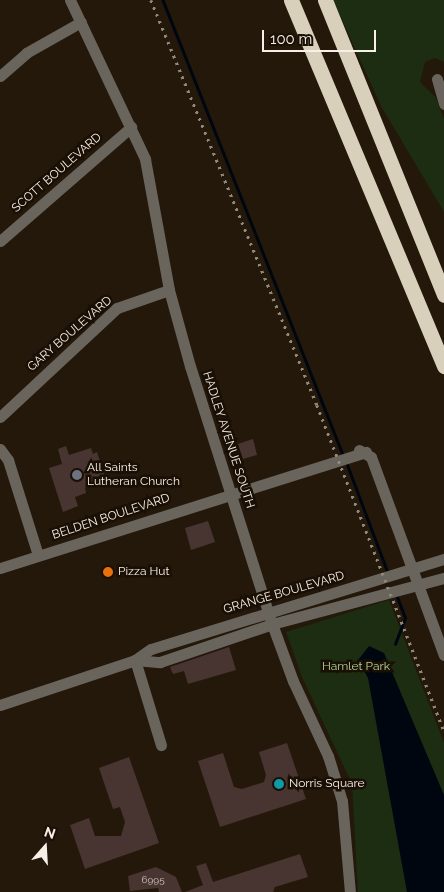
<!DOCTYPE html>
<html>
<head>
<meta charset="utf-8">
<style>
  body { margin:0 }
  #map { position:relative; width:444px; height:892px; overflow:hidden; background:#24180b; font-family:Raleway,sans-serif }
  div>[style] { position:absolute }
  [style*='--x'] { left:calc(var(--x)*1px); top:calc(var(--y)*1px); width:calc(var(--w)*1px); rotate:calc(var(--a)*1deg) }
  .green>* { inset:0; background:#1c2d11 }
  .water>* { inset:0; background:#000610 }
  .stream>* { height:2.5px; margin:-1.25px; padding:0 1.25px; transform-origin:1.25px; border-radius:1.25px; background:#000610 }
  .building>* { inset:0; background:#483430 }
  .minor>* { height:11px; margin:-5.5px; padding:0 5.5px; transform-origin:5.5px; border-radius:5.5px; background:#69655d }
  .highway>* { height:15px; margin:-7.5px; padding:0 7.5px; transform-origin:7.5px; border-radius:7.5px; background:#d9d0bc }
  .rail>* { height:2.5px; margin-top:-1.25px; transform-origin:0; background:repeating-linear-gradient(90deg,#92897e 0 2.5px,transparent 0 7.5px) }
  .dots>* { width:14px; height:14px; translate:-50% -50%; box-sizing:border-box; border:2px solid #1a0f04; border-radius:50% }
  span { translate:-50% -50%; white-space:nowrap; text-align:center; line-height:1.15; -webkit-text-stroke:5px #1a0f04; paint-order:stroke }
  .number-label { font-size:10px; color:#ccc1b9 }
  .number-label span { -webkit-text-stroke-width:0 }
  .street-label { font-size:12px; color:#f8f0e7 }
  .poi-label { font-size:12px; color:#f8f0e7 }
  .left { translate:0 -50%; text-align:left }
  .park-label { font-size:12px; color:#add795 }
  .north { position:absolute; left:20px; top:822px; width:50px; height:50px; -webkit-text-stroke:4px #1a0f04; paint-order:stroke; rotate:19deg; font-size:14px; font-weight:700; line-height:20px; text-align:center; color:#f8f0e7 }
  .north::after { content:''; display:block; margin:auto; width:18px; height:22px; background:#f8f0e7; clip-path:polygon(50% 0,100% 100%,50% 72%,0 100%) }
  .scale { position:absolute; left:262px; top:30px; width:114px; height:22px; box-sizing:border-box; border:2px solid #f8f0e7; border-top:0; padding-left:6px; font-size:15px; line-height:18px; white-space:nowrap; color:#f8f0e7; -webkit-text-stroke:4px #1a0f04; paint-order:stroke }
</style>
</head>
<body>
<div id="map">
  <div class="green">
    <div style="clip-path:polygon(333px 0,444px 0,444px 62px,435px 58px,425px 62px,420px 82px,436px 98px,444px 119px,444px 212px,381px 106px)"></div>
    <div style="clip-path:polygon(389px 600px,444px 743px,444px 892px,358px 892px,352px 784px,302px 677px,286px 632px)"></div>
  </div>
  <div class="water">
    <div style="clip-path:polygon(369px 646px,384px 653px,444px 795px,444px 892px,407px 892px,368px 678px,358px 660px)"></div>
  </div>
  <div class="stream">
    <div style="--x:163;--y:0;--w:491;--a:68.4"></div>
    <div style="--x:346;--y:461;--w:120;--a:69.4"></div>
    <div style="--x:395;--y:644;--w:28;--a:-69"></div>
    <div style="--x:405;--y:618;--w:26;--a:-111"></div>
  </div>
  <div class="building">
    <div style="clip-path:polygon(253px 439px,257px 455px,243px 459px,238px 444px)"></div>
    <div style="clip-path:polygon(66px 446px,69px 455px,91px 448px,93px 454px,97px 452px,106px 481px,85px 488px,86px 493px,75px 497px,78px 506px,63px 512px,49px 468px,62px 464px,58px 449px)"></div>
    <div style="clip-path:polygon(208px 521px,215px 542px,191px 550px,185px 528px)"></div>
    <div style="clip-path:polygon(229px 647px,236px 670px,188px 684px,184px 671px,173px 674px,170px 667px)"></div>
    <div style="clip-path:polygon(287px 743px,306px 799px,220px 827px,198px 761px,223px 753px,234px 787px,242px 789px,264px 782px,266px 775px,259px 752px)"></div>
    <div style="clip-path:polygon(129px 757px,159px 843px,85px 869px,70px 825px,89px 818px,95px 836px,121px 836px,125px 822px,120px 807px,113px 809px,99px 768px)"></div>
    <div style="clip-path:polygon(300px 854px,308px 877px,275px 887px,273px 892px,185px 892px,203px 885px,196px 866px,206px 863px,213px 882px)"></div>
    <div style="clip-path:polygon(156px 867px,176px 877px,182px 892px,159px 892px,158px 888px,130px 891px,128px 876px)"></div>
  </div>
  <div class="minor">
    <div style="--x:70;--y:0;--w:176;--a:64.7"></div>
    <div style="--x:145;--y:159;--w:133;--a:79.6"></div>
    <div style="--x:169;--y:290;--w:79;--a:74.6"></div>
    <div style="--x:190;--y:366;--w:271;--a:72.4"></div>
    <div style="--x:272;--y:624;--w:61;--a:69.8"></div>
    <div style="--x:293;--y:681;--w:83;--a:65"></div>
    <div style="--x:328;--y:756;--w:47;--a:72.7"></div>
    <div style="--x:342;--y:801;--w:91;--a:85"></div>
    <div style="--x:0;--y:76;--w:35;--a:-41"></div>
    <div style="--x:26;--y:53;--w:63;--a:-29.4"></div>
    <div style="--x:437;--y:79;--w:26;--a:74"></div>
    <div style="--x:0;--y:241;--w:174;--a:-41"></div>
    <div style="--x:0;--y:417;--w:160;--a:-43"></div>
    <div style="--x:117;--y:308;--w:55;--a:-19.1"></div>
    <div style="--x:0;--y:449;--w:14;--a:54"></div>
    <div style="--x:8;--y:460;--w:100;--a:72.5"></div>
    <div style="--x:359;--y:450;--w:14;--a:30"></div>
    <div style="--x:371;--y:457;--w:211;--a:69.8"></div>
    <div style="--x:0;--y:568;--w:384;--a:-17.6"></div>
    <div style="--x:135;--y:660;--w:25;--a:5"></div>
    <div style="--x:160;--y:662;--w:118;--a:-18.7"></div>
    <div style="--x:272;--y:624;--w:178;--a:-15"></div>
    <div style="--x:135;--y:660;--w:89;--a:73"></div>
    <div style="--x:0;--y:705;--w:142;--a:-18.4"></div>
    <div style="--x:135;--y:660;--w:19;--a:-35"></div>
    <div style="--x:151;--y:649;--w:307;--a:-17.1"></div>
  </div>
  <div class="highway">
    <div style="--x:291;--y:0;--w:397;--a:67.3"></div>
    <div style="--x:325;--y:0;--w:318;--a:68"></div>
  </div>
  <div class="rail">
    <div style="--x:151;--y:0;--w:438;--a:67.7"></div>
    <div style="--x:317;--y:405;--w:350;--a:68.7"></div>
  </div>
  <div class="dots">
    <div style="left:77px;top:475px;background:#6b7280"></div>
    <div style="left:108px;top:572px;background:#e8710a"></div>
    <div style="left:279px;top:784px;background:#0f9aa8"></div>
  </div>
  <div class="number-label">
    <span style="left:153px;top:880px">6995</span>
  </div>
  <div class="street-label">
    <span style="left:57px;top:173px;rotate:-41deg">SCOTT BOULEVARD</span>
    <span style="left:70px;top:334px;rotate:-41deg">GARY BOULEVARD</span>
    <span style="left:228px;top:440px;rotate:72deg">HADLEY AVENUE SOUTH</span>
    <span style="left:111px;top:517px;rotate:-18deg">BELDEN BOULEVARD</span>
    <span style="left:284px;top:593px;rotate:-16deg">GRANGE BOULEVARD</span>
  </div>
  <div class="poi-label">
    <span class="left" style="left:87px;top:475px">All Saints<br>Lutheran Church</span>
    <span class="left" style="left:118px;top:572px">Pizza Hut</span>
    <span class="left" style="left:289px;top:784px">Norris Square</span>
  </div>
  <div class="park-label">
    <span style="left:356px;top:667px">Hamlet Park</span>
  </div>
  <div class="north">N</div>
  <div class="scale">100 m</div>
</div>
</body>
</html>
